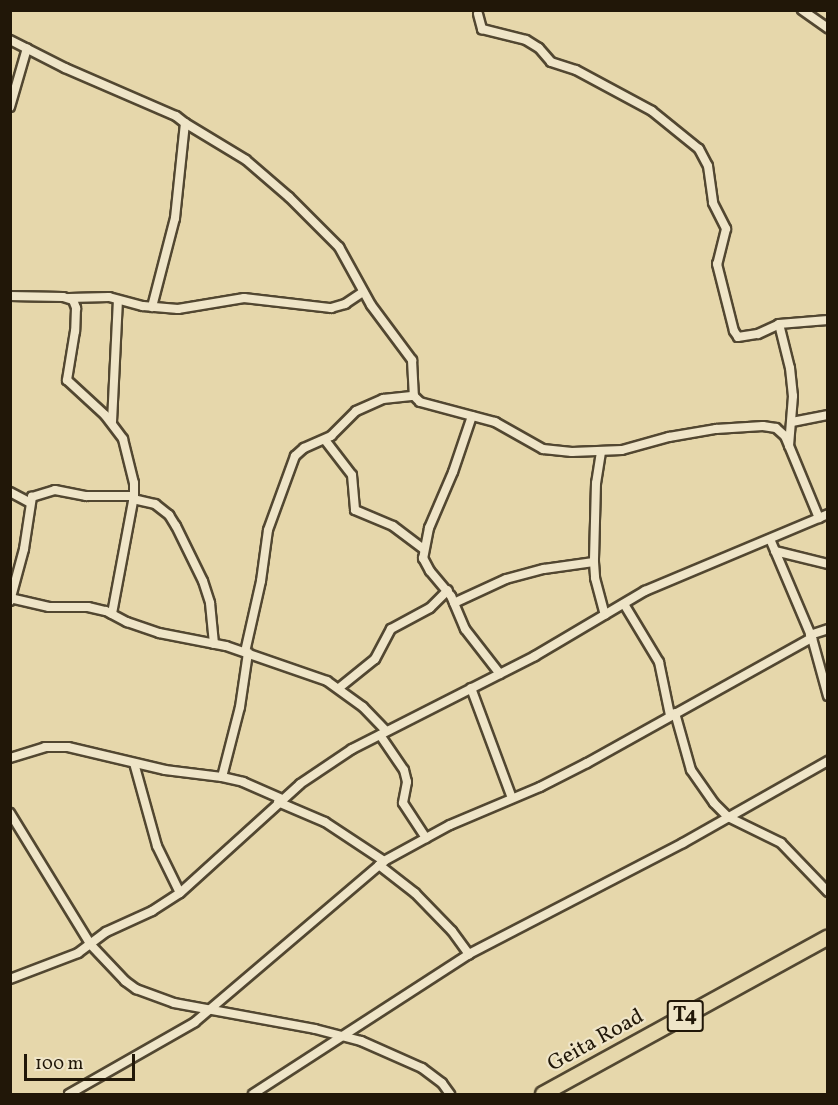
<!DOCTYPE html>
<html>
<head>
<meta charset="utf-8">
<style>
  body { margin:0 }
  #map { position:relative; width:838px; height:1105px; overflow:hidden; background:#e6d7ab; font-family:Vollkorn,serif }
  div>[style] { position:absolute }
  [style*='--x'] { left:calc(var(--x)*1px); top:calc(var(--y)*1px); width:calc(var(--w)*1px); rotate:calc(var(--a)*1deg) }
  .roads { filter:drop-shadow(2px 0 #524731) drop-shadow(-2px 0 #524731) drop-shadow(0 2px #524731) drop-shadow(0 -2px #524731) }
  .minor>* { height:8px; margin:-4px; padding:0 4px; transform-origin:4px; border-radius:4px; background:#efe5c8 }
  .trunk>* { height:14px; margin:-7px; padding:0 7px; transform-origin:7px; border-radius:7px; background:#e6d7ab }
  span { translate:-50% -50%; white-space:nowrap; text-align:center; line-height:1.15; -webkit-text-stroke:4.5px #efe5c8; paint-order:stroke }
  .shield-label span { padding:2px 4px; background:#efe5c8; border:2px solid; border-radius:4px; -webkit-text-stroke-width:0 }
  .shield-label { font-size:21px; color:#211708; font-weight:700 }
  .street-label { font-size:22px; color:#211708 }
  .frame { position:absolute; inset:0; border:12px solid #211708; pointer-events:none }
  .scale { position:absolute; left:24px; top:1054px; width:111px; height:27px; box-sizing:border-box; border:3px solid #211708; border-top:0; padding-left:8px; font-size:18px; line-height:21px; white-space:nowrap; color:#211708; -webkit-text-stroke:4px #efe5c8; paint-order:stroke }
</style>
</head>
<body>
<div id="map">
  <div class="roads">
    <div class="minor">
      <div style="--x:802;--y:10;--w:32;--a:35"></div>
      <div style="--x:478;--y:14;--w:16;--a:75"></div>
      <div style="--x:482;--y:29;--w:45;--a:14"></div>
      <div style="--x:526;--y:40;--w:15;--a:32"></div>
      <div style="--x:539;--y:48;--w:18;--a:49"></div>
      <div style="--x:551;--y:62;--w:26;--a:18"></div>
      <div style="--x:576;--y:70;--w:86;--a:28.3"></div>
      <div style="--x:652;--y:111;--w:60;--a:39"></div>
      <div style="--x:699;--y:149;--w:19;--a:62"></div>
      <div style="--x:708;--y:166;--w:37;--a:82"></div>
      <div style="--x:713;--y:203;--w:29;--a:63"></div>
      <div style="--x:726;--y:229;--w:36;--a:104"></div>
      <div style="--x:717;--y:264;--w:69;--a:75.8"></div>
      <div style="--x:734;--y:331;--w:7;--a:56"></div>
      <div style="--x:738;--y:337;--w:20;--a:-9"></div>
      <div style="--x:758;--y:334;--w:23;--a:-25"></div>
      <div style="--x:779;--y:324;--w:49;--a:-4.7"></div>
      <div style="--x:10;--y:40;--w:62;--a:27"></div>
      <div style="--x:65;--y:68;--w:121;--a:23.4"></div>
      <div style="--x:176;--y:116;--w:11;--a:38"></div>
      <div style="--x:185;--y:123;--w:96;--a:96"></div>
      <div style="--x:175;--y:218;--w:92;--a:104.5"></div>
      <div style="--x:10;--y:107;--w:61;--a:-73.9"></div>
      <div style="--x:185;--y:123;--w:71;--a:31.2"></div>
      <div style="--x:246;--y:160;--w:57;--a:40.7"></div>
      <div style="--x:289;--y:197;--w:71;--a:45"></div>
      <div style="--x:339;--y:247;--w:66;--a:61.1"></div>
      <div style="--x:371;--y:305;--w:69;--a:53.3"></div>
      <div style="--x:412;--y:360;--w:36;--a:87"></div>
      <div style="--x:414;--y:396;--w:8;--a:45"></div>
      <div style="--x:420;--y:402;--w:78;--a:14.9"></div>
      <div style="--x:495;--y:422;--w:55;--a:29.4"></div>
      <div style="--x:543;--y:449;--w:29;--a:6"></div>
      <div style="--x:572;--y:452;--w:50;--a:-2.3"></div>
      <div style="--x:622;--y:450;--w:49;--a:-15.5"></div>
      <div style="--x:669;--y:437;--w:48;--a:-9.7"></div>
      <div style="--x:716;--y:429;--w:47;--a:-3.7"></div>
      <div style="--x:763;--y:426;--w:13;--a:9"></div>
      <div style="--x:776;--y:428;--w:12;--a:42"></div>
      <div style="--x:785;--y:436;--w:89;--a:67.5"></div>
      <div style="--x:10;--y:296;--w:53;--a:1.1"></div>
      <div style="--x:63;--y:297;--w:10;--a:17"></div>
      <div style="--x:73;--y:300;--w:9;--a:69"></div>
      <div style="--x:76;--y:308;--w:23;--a:92"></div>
      <div style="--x:75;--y:331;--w:50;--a:99.3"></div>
      <div style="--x:67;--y:380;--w:52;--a:42.6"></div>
      <div style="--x:105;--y:415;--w:30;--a:53"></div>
      <div style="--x:123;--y:439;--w:45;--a:76"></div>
      <div style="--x:134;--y:483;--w:13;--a:90"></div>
      <div style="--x:134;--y:496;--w:120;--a:100.6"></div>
      <div style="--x:69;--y:298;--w:40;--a:-1.4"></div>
      <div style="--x:109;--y:297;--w:35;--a:15"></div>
      <div style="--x:143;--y:306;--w:35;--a:5"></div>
      <div style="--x:178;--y:309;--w:67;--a:-9.5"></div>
      <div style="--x:244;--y:298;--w:88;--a:6.6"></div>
      <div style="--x:331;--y:308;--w:15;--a:-16"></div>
      <div style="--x:345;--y:304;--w:22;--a:-34"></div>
      <div style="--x:779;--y:324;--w:45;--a:76"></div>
      <div style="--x:790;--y:368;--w:28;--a:84"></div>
      <div style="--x:793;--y:396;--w:50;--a:94.6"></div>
      <div style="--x:472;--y:416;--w:59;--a:108.7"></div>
      <div style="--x:453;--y:472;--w:61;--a:113.2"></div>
      <div style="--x:429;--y:528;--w:31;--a:101"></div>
      <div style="--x:423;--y:558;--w:15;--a:62"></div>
      <div style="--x:430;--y:571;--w:33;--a:50"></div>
      <div style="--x:451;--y:596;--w:36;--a:67"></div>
      <div style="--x:465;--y:629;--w:57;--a:52.1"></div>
      <div style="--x:112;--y:422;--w:122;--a:-87.2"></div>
      <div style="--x:792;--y:422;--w:37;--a:-11"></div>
      <div style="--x:325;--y:440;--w:44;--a:52.4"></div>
      <div style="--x:352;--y:475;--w:35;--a:85"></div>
      <div style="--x:355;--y:510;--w:41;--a:22.8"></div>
      <div style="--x:393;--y:526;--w:38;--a:37"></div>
      <div style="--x:601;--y:452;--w:31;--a:99"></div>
      <div style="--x:596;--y:483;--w:79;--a:91.5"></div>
      <div style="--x:594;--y:562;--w:16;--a:86"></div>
      <div style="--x:595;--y:578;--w:38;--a:75"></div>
      <div style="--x:10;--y:492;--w:21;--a:28"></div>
      <div style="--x:133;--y:499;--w:23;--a:13"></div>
      <div style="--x:155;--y:504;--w:18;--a:38"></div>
      <div style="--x:169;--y:515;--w:13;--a:58"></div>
      <div style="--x:176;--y:526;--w:61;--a:63.9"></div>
      <div style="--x:203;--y:581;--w:23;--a:72"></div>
      <div style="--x:210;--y:603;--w:41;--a:84.4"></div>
      <div style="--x:770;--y:539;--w:108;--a:67"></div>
      <div style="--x:812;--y:638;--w:60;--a:74.6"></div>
      <div style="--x:775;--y:551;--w:55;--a:13.8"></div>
      <div style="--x:10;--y:598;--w:40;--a:13"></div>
      <div style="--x:49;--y:607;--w:39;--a:0"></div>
      <div style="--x:88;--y:607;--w:18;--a:13"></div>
      <div style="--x:106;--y:611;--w:24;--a:28"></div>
      <div style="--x:127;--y:622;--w:34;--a:19"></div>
      <div style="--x:159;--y:633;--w:68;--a:11"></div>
      <div style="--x:226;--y:646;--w:107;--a:19.1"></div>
      <div style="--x:327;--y:681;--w:44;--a:35.8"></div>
      <div style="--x:363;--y:707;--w:33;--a:46"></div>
      <div style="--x:10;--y:601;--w:54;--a:-74.9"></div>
      <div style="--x:24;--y:549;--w:53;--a:-81.3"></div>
      <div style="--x:32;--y:497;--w:24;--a:-17"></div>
      <div style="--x:55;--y:490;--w:32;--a:11"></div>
      <div style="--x:86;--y:496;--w:48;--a:0"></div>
      <div style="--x:454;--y:603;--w:57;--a:-24.8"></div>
      <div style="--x:506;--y:579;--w:39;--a:-15"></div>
      <div style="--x:544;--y:569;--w:50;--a:-8"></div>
      <div style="--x:624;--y:604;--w:68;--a:58.9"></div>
      <div style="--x:659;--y:662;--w:54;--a:78.3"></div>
      <div style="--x:810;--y:635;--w:19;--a:-18"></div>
      <div style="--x:245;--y:652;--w:73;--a:-77.3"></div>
      <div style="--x:261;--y:581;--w:51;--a:-82.2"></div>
      <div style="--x:268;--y:530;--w:79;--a:-70"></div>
      <div style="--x:295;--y:456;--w:12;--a:-42"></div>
      <div style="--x:304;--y:448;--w:30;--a:-24"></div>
      <div style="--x:331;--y:436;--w:35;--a:-45"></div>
      <div style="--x:356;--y:411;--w:30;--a:-24"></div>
      <div style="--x:383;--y:399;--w:31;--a:-6"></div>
      <div style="--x:339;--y:688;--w:46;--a:-38.9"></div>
      <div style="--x:375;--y:659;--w:34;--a:-62"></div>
      <div style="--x:391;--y:629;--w:44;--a:-28.3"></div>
      <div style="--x:430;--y:608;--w:25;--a:-45"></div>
      <div style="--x:471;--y:688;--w:117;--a:69.6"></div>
      <div style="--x:675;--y:713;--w:59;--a:74.3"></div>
      <div style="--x:691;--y:770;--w:40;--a:55.1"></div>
      <div style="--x:714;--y:803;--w:20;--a:45"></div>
      <div style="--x:728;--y:817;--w:59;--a:26.1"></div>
      <div style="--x:781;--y:843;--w:68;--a:46.2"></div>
      <div style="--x:380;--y:735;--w:42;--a:55.6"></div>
      <div style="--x:404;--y:770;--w:12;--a:76"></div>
      <div style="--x:407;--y:782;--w:21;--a:101"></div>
      <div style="--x:403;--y:803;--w:42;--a:56.7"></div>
      <div style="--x:10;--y:758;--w:37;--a:-17"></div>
      <div style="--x:45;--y:747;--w:23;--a:0"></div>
      <div style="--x:68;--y:747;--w:100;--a:13.3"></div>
      <div style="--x:165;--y:770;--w:57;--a:7"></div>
      <div style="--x:222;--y:777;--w:22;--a:13"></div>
      <div style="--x:243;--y:782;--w:43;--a:23.6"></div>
      <div style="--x:134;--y:763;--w:86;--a:74.5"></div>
      <div style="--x:157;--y:846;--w:52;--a:63.9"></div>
      <div style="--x:222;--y:777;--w:72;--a:-75.6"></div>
      <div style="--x:240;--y:707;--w:55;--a:-81.6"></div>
      <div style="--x:278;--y:802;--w:51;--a:23.1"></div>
      <div style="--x:325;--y:822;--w:71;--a:33.5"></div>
      <div style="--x:10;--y:813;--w:155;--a:58.5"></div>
      <div style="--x:91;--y:945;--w:50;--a:46.6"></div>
      <div style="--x:125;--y:981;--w:14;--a:36"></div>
      <div style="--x:136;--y:989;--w:40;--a:20.2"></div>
      <div style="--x:174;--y:1003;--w:143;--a:10.4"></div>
      <div style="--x:315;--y:1029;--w:48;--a:14.6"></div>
      <div style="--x:361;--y:1041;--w:67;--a:23.9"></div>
      <div style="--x:422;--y:1068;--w:25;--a:37"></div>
      <div style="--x:442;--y:1083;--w:14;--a:54"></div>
      <div style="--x:379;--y:865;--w:46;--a:37.9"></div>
      <div style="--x:415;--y:893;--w:53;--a:45.8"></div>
      <div style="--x:452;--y:931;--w:29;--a:54"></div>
      <div style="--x:10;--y:979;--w:73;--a:-20.9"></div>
      <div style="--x:78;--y:953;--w:35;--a:-37"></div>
      <div style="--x:106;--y:932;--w:51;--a:-24.5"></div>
      <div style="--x:152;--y:911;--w:33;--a:-33"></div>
      <div style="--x:180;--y:893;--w:162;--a:-42.2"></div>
      <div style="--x:300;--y:784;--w:63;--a:-33.9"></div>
      <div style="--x:352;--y:749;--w:205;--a:-26.9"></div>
      <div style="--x:535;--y:656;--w:128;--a:-30.6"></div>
      <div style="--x:645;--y:591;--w:199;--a:-22.8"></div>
      <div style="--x:69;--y:1094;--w:145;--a:-29.7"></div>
      <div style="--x:195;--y:1022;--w:248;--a:-40.4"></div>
      <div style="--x:384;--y:861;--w:75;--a:-28.6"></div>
      <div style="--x:450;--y:825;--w:98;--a:-22.9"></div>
      <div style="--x:540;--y:787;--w:53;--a:-27.1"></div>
      <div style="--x:587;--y:763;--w:257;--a:-29.1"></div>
      <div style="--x:253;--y:1094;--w:257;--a:-32.9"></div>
      <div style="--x:469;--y:954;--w:241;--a:-27.4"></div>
      <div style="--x:683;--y:843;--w:167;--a:-29.5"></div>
    </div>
    <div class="trunk">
      <div style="--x:543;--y:1094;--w:325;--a:-28.8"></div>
    </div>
  </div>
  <div class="shield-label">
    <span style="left:685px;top:1016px">T4</span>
  </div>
  <div class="street-label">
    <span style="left:596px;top:1041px;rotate:-29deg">Geita Road</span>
  </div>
  <div class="frame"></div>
  <div class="scale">100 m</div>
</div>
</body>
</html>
